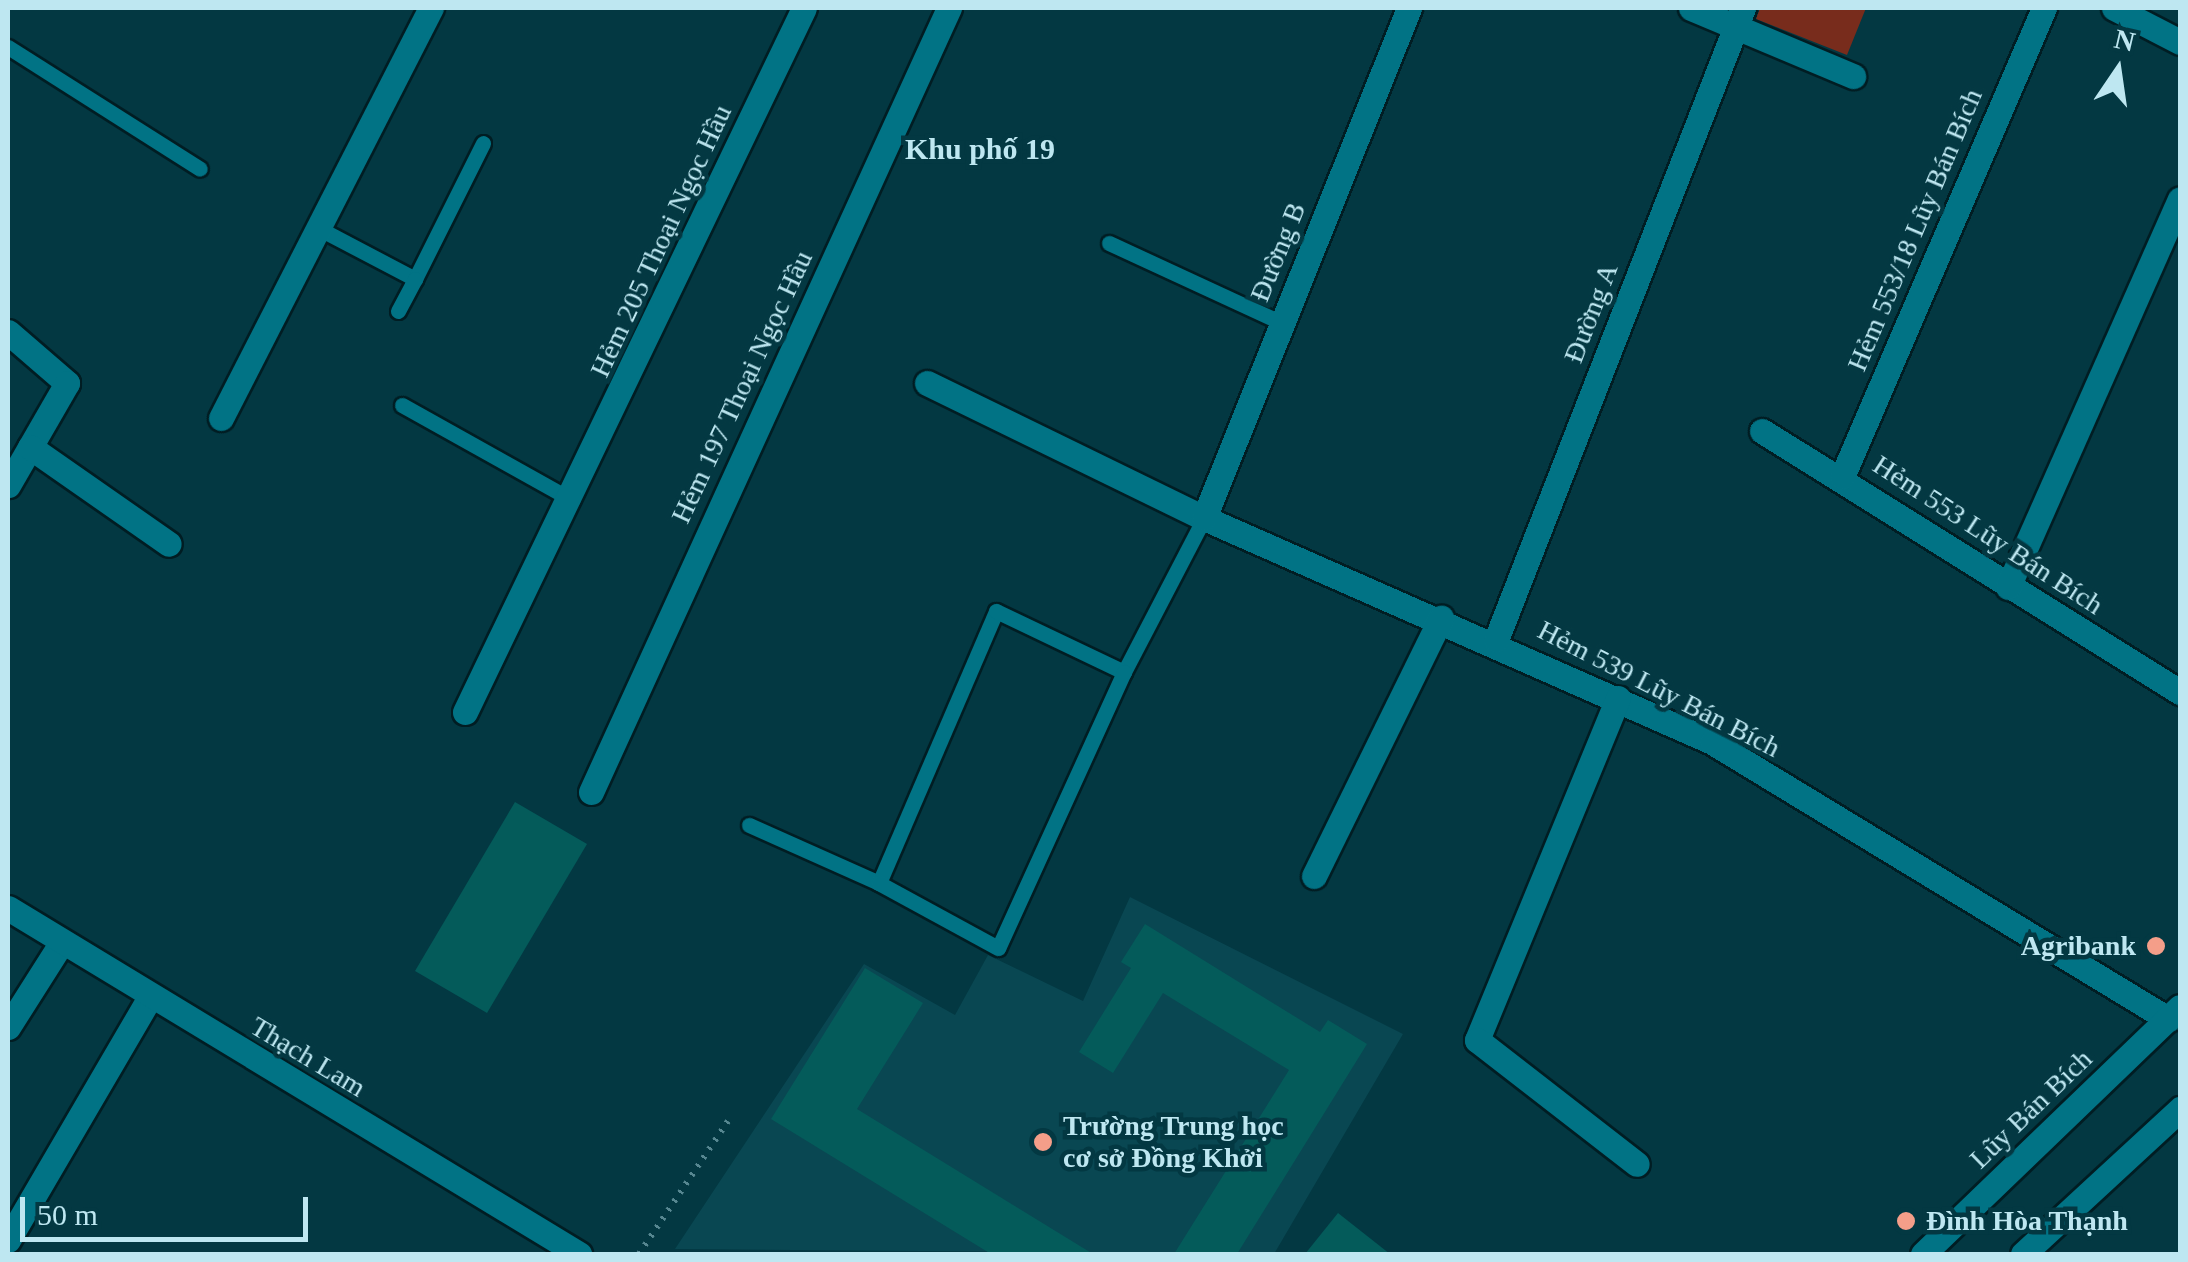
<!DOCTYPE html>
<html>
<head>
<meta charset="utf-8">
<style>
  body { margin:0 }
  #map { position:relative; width:2188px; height:1262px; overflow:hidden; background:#033842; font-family:Georgia,serif }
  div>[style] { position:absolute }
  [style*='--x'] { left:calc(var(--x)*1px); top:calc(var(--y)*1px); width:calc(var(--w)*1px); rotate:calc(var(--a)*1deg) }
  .built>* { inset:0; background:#094752 }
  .green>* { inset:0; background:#782c1c }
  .building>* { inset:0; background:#045b5a }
  .path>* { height:6px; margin-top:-3px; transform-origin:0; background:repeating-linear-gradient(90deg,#578791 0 2.5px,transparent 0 10.5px) }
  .roads { filter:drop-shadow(2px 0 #011d23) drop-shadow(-2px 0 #011d23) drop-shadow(0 2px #011d23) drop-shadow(0 -2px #011d23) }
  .lane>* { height:15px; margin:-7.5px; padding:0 7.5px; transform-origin:7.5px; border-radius:7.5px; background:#017385 }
  .street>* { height:25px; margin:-12.5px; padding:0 12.5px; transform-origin:12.5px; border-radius:12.5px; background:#017385 }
  .secondary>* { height:25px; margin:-12.5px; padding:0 12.5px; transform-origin:12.5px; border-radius:12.5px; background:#017385 }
  .dots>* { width:28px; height:28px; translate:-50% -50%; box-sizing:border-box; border:5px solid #033842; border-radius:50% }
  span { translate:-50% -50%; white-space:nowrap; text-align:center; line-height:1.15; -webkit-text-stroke:9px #033842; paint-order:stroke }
  .street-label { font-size:28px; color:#bee7f1 }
  .poi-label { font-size:28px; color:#bee7f1; font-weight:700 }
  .right { translate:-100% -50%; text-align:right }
  .left { translate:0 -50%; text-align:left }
  .neighbourhood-label { font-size:30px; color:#bee7f1; font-weight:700 }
  .frame { position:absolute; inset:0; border:10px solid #bee7f1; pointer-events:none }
  .north { position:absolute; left:2068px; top:20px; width:100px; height:100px; -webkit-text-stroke:8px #033842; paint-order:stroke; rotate:13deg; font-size:28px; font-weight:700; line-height:40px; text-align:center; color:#bee7f1 }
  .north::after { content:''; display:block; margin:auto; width:35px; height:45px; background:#bee7f1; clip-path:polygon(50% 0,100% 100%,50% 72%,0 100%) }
  .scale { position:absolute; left:20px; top:1197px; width:288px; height:45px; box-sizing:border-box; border:5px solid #bee7f1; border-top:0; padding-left:12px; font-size:30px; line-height:35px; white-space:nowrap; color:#bee7f1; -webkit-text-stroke:8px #033842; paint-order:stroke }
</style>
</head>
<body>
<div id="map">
  <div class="built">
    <div style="clip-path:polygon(1130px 897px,1403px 1034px,1274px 1254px,675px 1249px,864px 964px,955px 1015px,988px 955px,1083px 1001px)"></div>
  </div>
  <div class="green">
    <div style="clip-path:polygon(1760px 8px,1866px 8px,1847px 55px,1756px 19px)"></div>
  </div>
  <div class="building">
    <div style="clip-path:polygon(515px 802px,587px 844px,487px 1013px,415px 971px)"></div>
    <div style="clip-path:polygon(1145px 924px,1320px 1032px,1328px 1020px,1367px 1044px,1237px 1254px,1174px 1254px,1289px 1070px,1163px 993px,1113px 1073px,1079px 1052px,1131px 968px,1121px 962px)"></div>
    <div style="clip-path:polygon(865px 968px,923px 1003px,857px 1109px,1093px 1254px,991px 1254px,771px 1119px)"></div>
    <div style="clip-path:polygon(1338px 1213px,1390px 1254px,1305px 1254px)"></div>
  </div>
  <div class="path">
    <div style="--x:639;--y:1254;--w:160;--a:-56.2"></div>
  </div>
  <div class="roads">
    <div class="lane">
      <div style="--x:8;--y:47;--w:227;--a:32.4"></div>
      <div style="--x:318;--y:228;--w:110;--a:27.7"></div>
      <div style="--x:415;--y:279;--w:152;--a:-63.4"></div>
      <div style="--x:1109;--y:243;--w:191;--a:24.8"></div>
      <div style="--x:398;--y:311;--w:36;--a:-62"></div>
      <div style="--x:402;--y:405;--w:195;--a:29.2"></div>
      <div style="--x:1124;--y:672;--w:174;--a:-62.5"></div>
      <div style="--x:749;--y:825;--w:142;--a:24"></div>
      <div style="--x:879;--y:883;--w:296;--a:-66.7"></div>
      <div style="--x:996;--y:611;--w:142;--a:25.5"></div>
      <div style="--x:1124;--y:672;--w:303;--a:114.5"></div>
      <div style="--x:998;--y:948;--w:136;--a:-151.4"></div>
    </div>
    <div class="street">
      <div style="--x:1691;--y:8;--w:176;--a:22.8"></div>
      <div style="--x:2114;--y:8;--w:74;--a:27.3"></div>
      <div style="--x:8;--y:332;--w:78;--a:40.8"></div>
      <div style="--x:67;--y:383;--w:118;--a:120"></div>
      <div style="--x:927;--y:383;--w:308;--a:26"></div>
      <div style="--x:1204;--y:518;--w:555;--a:23.79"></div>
      <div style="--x:1712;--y:742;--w:534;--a:31.28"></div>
      <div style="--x:221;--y:418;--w:461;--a:-62.9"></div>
      <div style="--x:1762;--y:431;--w:493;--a:32"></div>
      <div style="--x:30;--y:447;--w:169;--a:34.9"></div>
      <div style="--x:1842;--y:477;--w:511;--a:-66.7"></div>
      <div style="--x:1204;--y:518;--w:550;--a:-68.1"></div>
      <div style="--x:2008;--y:587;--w:424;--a:-66.1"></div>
      <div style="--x:1496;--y:640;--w:679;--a:-68.65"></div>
      <div style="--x:1618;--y:698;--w:370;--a:112.4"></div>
      <div style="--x:1477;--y:1040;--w:202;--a:37.8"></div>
      <div style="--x:465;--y:712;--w:781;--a:-64.29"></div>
      <div style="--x:591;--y:792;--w:862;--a:-65.46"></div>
      <div style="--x:1314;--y:876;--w:288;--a:-63.8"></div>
      <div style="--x:8;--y:1027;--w:101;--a:-57.6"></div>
      <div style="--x:8;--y:1240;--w:281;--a:-59.7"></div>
    </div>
    <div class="secondary">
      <div style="--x:8;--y:908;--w:668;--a:31.21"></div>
      <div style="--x:1923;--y:1254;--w:356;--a:-43.9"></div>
      <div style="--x:2023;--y:1254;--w:214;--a:-42.7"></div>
    </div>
  </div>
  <div class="dots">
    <div style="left:2156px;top:946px;background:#f49e89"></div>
    <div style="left:1043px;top:1142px;background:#f49e89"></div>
    <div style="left:1906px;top:1221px;background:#f49e89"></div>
  </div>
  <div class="street-label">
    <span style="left:1915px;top:230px;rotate:-67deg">Hẻm 553/18 Lũy Bán Bích</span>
    <span style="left:661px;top:241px;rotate:-65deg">Hẻm 205 Thoại Ngọc Hầu</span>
    <span style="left:1278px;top:252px;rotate:-68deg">Đường B</span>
    <span style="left:1591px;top:313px;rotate:-69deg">Đường A</span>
    <span style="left:742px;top:387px;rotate:-65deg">Hẻm 197 Thoại Ngọc Hầu</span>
    <span style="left:1988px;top:535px;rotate:33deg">Hẻm 553 Lũy Bán Bích</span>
    <span style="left:1659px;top:689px;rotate:27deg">Hẻm 539 Lũy Bán Bích</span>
    <span style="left:308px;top:1057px;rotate:31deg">Thạch Lam</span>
    <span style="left:2031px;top:1109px;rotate:-44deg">Lũy Bán Bích</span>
  </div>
  <div class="poi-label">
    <span class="right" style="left:2136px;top:946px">Agribank</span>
    <span class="left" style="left:1063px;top:1142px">Trường Trung học<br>cơ sở Đồng Khởi</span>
    <span class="left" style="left:1926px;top:1221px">Đình Hòa Thạnh</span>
  </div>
  <div class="neighbourhood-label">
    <span style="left:980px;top:149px">Khu phố 19</span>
  </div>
  <div class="frame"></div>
  <div class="north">N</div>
  <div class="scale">50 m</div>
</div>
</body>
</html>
